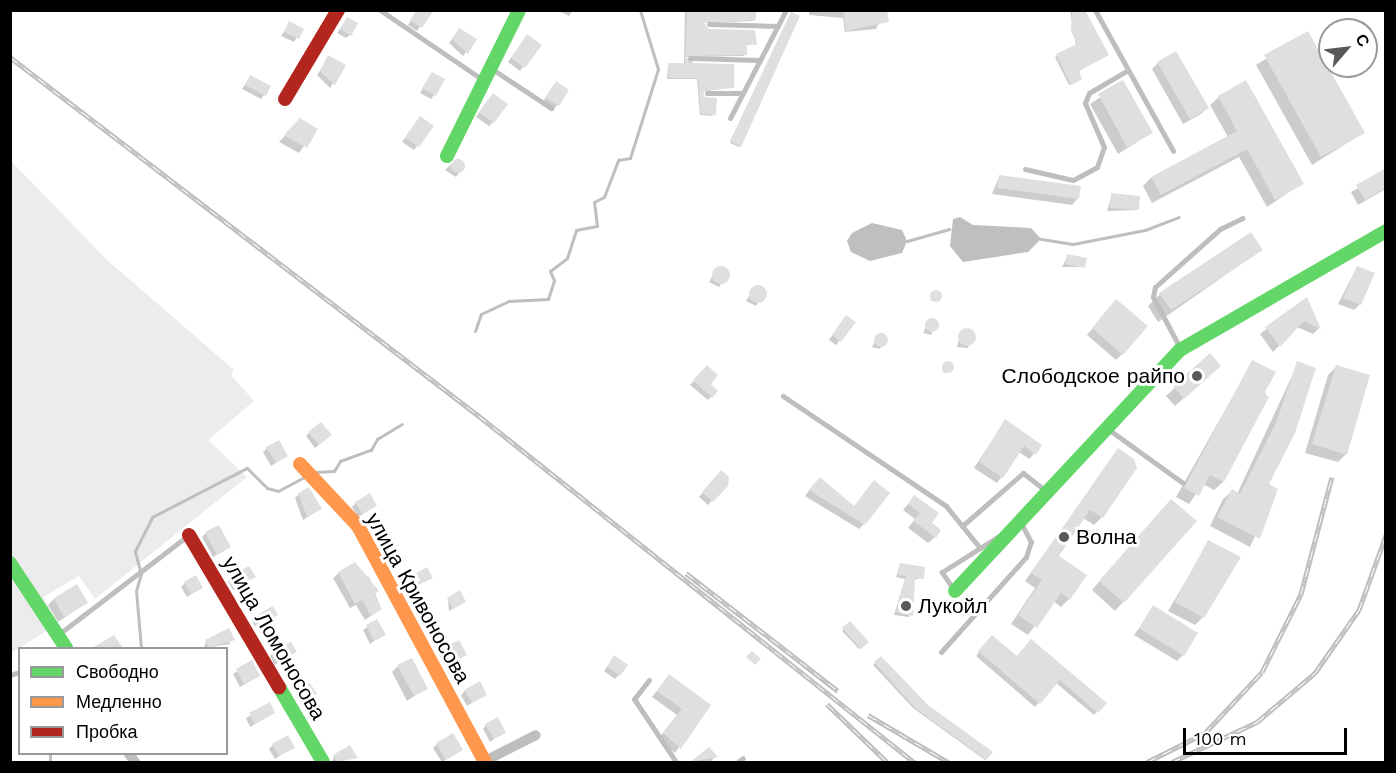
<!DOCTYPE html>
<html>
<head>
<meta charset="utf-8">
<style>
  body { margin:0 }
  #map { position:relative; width:1396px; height:773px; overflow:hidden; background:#fff; font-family:"Work Sans",sans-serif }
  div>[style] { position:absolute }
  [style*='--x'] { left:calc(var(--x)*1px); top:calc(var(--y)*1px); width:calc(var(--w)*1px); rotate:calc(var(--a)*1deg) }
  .green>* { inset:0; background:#ececec }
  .water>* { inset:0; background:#bfbfbf }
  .shadow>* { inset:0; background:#0003 }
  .stream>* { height:3px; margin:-1.5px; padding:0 1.5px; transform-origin:1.5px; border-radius:1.5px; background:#bfbfbf }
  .building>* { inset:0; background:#dfdfdf }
  .round { border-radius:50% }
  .lane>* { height:5px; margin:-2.5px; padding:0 2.5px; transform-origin:2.5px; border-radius:2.5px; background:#bebebe }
  .street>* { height:10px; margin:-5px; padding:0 5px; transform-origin:5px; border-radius:5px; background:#bebebe }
  .fast>* { height:14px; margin:-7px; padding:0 7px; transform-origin:7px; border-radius:7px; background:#63d668 }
  .slow>* { height:14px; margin:-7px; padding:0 7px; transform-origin:7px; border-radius:7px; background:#ff974d }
  .jam>* { height:14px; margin:-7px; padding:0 7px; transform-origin:7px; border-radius:7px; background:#b3261e }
  .rail>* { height:5px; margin-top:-2.5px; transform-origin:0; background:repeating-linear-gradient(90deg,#fff 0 9px,#bebebe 0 18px); box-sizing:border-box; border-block:2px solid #bebebe }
  .dots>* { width:16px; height:16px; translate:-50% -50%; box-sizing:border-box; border:3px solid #fff; border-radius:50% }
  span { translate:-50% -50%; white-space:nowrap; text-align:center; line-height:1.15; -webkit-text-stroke:6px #fff; paint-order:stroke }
  .poi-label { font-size:21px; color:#000 }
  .right { translate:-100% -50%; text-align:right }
  .left { translate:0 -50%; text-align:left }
  .street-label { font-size:21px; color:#000 }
  .frame { position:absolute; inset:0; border:12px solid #000; pointer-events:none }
  .legend { position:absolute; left:18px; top:647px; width:210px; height:108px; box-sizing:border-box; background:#fff; border:2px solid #999; margin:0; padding:8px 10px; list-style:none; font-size:18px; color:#000 }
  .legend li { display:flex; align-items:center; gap:12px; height:30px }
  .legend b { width:30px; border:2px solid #999 }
  .north { position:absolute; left:1318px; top:18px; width:60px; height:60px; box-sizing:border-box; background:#fff; border:2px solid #999; border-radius:50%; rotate:62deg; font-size:16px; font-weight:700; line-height:24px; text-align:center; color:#000 }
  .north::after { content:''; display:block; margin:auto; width:21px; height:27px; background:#595959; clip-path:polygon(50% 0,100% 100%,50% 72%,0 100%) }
  .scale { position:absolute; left:1183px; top:728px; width:164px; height:27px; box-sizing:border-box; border:3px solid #000; border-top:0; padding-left:8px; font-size:18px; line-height:21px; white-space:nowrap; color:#000; -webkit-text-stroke:4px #fff; paint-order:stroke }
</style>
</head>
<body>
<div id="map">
  <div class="green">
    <div style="clip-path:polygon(11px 161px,106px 259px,234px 370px,231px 375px,254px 401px,208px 440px,247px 477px,95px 599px,79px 576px,43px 597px,58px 624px,11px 653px)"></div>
  </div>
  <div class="water">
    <div style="clip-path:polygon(960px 217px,973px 225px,1031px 228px,1041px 239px,1028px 252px,963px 262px,950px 246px,953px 219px)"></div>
    <div style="clip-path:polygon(872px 223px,902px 230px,907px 241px,902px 253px,870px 261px,851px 252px,847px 241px,852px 233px)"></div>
  </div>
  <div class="shadow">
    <div style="clip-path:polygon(417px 10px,431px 12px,417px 31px,408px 25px)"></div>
    <div style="clip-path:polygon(557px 10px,573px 10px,569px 16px)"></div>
    <div style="clip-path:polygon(685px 10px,754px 10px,753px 21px,703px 23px,707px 30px,755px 44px,746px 45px,744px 56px,684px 57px,733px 87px,701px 92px,713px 116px,700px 115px,697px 79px,667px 79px,668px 64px,684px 64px)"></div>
    <div style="clip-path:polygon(809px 10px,885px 10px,876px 29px,845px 32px,843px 18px,809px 15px)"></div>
    <div style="clip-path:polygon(1070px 10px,1082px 10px,1079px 81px,1069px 85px,1055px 57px,1076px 46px)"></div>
    <div style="clip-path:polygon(791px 13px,740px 146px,739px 147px,730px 143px)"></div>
    <div style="clip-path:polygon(347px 19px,350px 35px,346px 38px,337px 33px)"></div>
    <div style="clip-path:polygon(290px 23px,302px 29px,294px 42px,281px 36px)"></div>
    <div style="clip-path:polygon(459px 30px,475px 39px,463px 56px,449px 43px)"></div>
    <div style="clip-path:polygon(1307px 33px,1363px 133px,1312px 165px,1256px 65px)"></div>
    <div style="clip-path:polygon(524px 40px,539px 45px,520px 71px,508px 62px)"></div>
    <div style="clip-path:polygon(329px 57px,344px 65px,330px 88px,317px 75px)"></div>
    <div style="clip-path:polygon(1158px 63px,1207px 108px,1201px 114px,1183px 124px,1152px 69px)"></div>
    <div style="clip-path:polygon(432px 73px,434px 95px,431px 99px,420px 93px)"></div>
    <div style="clip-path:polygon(250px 77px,264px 95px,261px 99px,242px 89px)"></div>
    <div style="clip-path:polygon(1123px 82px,1151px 133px,1118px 154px,1090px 104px)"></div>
    <div style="clip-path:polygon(552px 87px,557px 105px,554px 109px,543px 102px)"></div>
    <div style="clip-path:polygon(1219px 97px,1302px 183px,1267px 207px,1239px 157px,1152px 203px,1143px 186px,1151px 178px,1228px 137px,1210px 105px)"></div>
    <div style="clip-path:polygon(489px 99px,493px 122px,489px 126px,476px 117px)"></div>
    <div style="clip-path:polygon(300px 120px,316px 129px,299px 153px,279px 142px)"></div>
    <div style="clip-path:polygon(416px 122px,432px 126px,414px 150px,402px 142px)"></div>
    <div style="clip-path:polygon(457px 159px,465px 165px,456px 177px,445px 170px)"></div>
    <div style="clip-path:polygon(1386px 173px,1386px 189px,1358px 205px,1351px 192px)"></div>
    <div style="clip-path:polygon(999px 177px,1078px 198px,1072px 205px,992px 194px)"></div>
    <div style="clip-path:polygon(1112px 195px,1138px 210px,1107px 211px)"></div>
    <div style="clip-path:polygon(1261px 250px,1158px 322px,1148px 306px,1160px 294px)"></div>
    <div style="clip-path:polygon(1068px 255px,1084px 267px,1062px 267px)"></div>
    <div style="clip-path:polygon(718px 267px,728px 272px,719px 287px,709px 282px)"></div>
    <div style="clip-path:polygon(1357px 267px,1360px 304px,1354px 310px,1338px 304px)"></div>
    <div style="clip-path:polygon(755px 287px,765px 292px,756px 306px,746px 301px)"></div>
    <div style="clip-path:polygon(933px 293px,939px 293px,937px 301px,931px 301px)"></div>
    <div style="clip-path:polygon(1306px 299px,1319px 328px,1313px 334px,1297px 327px,1273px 352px,1260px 334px)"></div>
    <div style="clip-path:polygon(1110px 307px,1122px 354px,1116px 360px,1087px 335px)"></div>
    <div style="clip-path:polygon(843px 321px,854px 323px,836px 345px,829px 340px)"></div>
    <div style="clip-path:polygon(929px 321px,937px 323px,931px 335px,923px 333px)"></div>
    <div style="clip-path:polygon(961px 332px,973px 332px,968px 348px,957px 347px)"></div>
    <div style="clip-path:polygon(878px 335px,886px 337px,880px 349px,872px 347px)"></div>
    <div style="clip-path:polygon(1210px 355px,1211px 374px,1175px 406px,1166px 396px)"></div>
    <div style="clip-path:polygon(1253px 361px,1267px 398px,1223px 482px,1214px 490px,1203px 484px,1189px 504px,1176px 497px)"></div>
    <div style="clip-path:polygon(1298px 363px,1267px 484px,1276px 489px,1250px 547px,1210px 526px,1223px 499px,1232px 491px,1237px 494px)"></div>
    <div style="clip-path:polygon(950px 364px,952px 370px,944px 373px,942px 368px)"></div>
    <div style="clip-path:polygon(707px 367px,708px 384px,716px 391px,708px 400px,690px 385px)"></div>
    <div style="clip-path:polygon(1336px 367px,1346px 454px,1338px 462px,1305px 453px,1328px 375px)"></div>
    <div style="clip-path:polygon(1005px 421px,1034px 454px,1029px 459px,1019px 452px,997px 483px,974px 468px)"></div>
    <div style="clip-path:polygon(309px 433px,326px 439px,315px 448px,306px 436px)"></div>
    <div style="clip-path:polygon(267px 448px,282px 459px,271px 466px,263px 452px)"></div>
    <div style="clip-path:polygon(1118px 450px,1135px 468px,1102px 517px,1094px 525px,1083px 518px,1057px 556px,1069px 599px,1061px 607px,1053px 601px,1028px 635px,1011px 624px,1035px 588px,1025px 581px)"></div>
    <div style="clip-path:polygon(717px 476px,726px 485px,708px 505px,699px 497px)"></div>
    <div style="clip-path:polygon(814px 484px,864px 524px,859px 529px,805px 496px)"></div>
    <div style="clip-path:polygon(299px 494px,320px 509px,303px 520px,295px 498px)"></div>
    <div style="clip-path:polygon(914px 497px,935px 537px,928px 543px,908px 528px,915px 519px,903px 510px)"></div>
    <div style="clip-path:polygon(356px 503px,371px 509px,358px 517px,352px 507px)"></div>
    <div style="clip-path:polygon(1163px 509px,1195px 521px,1115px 611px,1092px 590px)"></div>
    <div style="clip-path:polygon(206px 533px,229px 547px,213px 557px,202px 537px)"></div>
    <div style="clip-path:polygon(1209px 542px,1203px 617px,1195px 625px,1168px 611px)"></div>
    <div style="clip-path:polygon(900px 565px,922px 578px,913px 580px,909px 617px,894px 615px,905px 579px,896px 577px)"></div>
    <div style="clip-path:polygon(339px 573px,369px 577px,381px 609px,365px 620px,356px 605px,350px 608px,333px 578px)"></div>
    <div style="clip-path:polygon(254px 576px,233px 590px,228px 581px,232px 577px)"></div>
    <div style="clip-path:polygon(431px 577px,408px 591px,404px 583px,408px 579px)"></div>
    <div style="clip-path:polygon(185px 583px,201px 588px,187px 597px,181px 587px)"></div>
    <div style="clip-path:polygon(54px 599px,86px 603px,58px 622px,48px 605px)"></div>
    <div style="clip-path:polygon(448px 599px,465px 601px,449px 611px)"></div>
    <div style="clip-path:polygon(272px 608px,276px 615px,255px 627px,252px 621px)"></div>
    <div style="clip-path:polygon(1151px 612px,1183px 655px,1177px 661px,1134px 635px)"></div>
    <div style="clip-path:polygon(377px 621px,384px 634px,370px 644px,363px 630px)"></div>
    <div style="clip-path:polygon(850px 623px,867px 642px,859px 649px,842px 631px)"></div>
    <div style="clip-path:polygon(228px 630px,230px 644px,204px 648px,206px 641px)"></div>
    <div style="clip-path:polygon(988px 640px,1016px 658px,1028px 644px,1104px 703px,1094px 715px,1056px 683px,1035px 707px,976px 656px)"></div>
    <div style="clip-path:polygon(443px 650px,465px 655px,446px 667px,439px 654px)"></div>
    <div style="clip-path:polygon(295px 652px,275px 665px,270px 656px,274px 653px)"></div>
    <div style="clip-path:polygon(881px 658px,927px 706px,991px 752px,985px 760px,913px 708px,873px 665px)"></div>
    <div style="clip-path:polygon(611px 661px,619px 675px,615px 679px,604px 671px)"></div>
    <div style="clip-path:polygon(251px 662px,258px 676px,240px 687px,233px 674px)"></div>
    <div style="clip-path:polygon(398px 666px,426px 688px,407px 701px,392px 672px)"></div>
    <div style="clip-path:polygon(664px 682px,709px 705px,675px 753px,658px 739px,677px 715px,652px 697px)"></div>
    <div style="clip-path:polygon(299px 691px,315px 694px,300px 704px)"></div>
    <div style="clip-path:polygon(465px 691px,485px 695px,467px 706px,461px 695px)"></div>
    <div style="clip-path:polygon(269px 704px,274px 713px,250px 727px,246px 718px)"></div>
    <div style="clip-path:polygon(486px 725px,504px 732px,490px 742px,483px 729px)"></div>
    <div style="clip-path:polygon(437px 744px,461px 750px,442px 762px,433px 748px)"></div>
    <div style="clip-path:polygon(273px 745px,293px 747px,275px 759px,269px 749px)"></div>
    <div style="clip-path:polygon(708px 750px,715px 757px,710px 762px,695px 762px)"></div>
    <div style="clip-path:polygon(334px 756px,356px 758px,332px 762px)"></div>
  </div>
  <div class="stream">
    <div style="--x:1041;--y:239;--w:32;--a:9"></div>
    <div style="--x:1073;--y:244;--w:73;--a:-11"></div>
    <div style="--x:1145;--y:230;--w:36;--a:-21"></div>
    <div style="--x:907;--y:241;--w:44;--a:-15.9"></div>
    <div style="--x:475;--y:331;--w:18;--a:-71"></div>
    <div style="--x:481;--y:314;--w:31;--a:-25"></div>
    <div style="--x:509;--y:301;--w:39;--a:-3"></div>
    <div style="--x:548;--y:299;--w:20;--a:-72"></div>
    <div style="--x:554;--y:280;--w:10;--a:-114"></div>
    <div style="--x:550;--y:271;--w:21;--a:-37"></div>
    <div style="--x:567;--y:258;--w:29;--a:-72"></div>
    <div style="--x:576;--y:230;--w:21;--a:-11"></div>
    <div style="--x:597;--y:226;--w:24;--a:-97"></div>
    <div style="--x:594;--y:202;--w:11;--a:-27"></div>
    <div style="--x:604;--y:197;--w:40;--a:-69"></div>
    <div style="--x:618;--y:160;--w:12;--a:-9"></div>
    <div style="--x:630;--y:158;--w:93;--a:-72.5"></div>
    <div style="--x:658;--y:69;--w:62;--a:-107"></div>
    <div style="--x:315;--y:472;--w:19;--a:-3"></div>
    <div style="--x:334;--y:471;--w:12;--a:-59"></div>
    <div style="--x:340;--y:461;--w:33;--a:-20"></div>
    <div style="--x:371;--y:450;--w:13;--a:-61"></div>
    <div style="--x:377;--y:439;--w:29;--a:-31"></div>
    <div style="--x:141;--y:648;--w:57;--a:-95"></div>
    <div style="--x:136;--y:591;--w:18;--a:-74"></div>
    <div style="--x:141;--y:574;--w:24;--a:-105"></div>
    <div style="--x:135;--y:551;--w:38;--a:-63"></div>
    <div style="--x:152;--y:517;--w:107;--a:-27.3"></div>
    <div style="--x:247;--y:468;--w:28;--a:45"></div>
    <div style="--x:267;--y:488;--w:11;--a:15"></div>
    <div style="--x:278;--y:491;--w:32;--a:-28"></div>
    <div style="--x:50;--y:754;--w:8;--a:90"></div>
  </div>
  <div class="building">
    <div style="clip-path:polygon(417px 10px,434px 10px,422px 28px,410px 20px)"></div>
    <div style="clip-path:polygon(687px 10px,756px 10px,756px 20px,704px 23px,709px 29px,755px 30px,757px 45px,747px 44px,747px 55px,686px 56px,690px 63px,734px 64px,734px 88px,703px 91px,705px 97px,717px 98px,716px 115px,701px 114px,698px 78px,668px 78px,668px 63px,685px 63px)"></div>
    <div style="clip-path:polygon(843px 10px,887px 10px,889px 22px,846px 31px)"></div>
    <div style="clip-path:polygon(1072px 10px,1085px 10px,1109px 55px,1079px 71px,1082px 79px,1071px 85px,1056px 54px,1077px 44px,1071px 31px)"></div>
    <div style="clip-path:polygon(791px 12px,800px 16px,741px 147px,730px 141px)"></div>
    <div style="clip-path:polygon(347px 17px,358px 23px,351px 36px,340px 29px)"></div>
    <div style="clip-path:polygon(289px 21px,304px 29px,299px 39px,284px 32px)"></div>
    <div style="clip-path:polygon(459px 28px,477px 39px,468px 54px,452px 39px)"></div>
    <div style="clip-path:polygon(1308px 31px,1365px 133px,1321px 157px,1264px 55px)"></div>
    <div style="clip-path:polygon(527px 34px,542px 45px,525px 68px,511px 58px)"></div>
    <div style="clip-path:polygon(1176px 51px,1209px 108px,1190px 119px,1157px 62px)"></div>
    <div style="clip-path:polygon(328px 55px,346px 65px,335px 85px,320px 71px)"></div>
    <div style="clip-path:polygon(432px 72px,445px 79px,436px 96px,422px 88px)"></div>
    <div style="clip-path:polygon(250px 75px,271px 86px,266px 96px,245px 85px)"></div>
    <div style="clip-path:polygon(1123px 80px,1153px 133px,1127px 147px,1098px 94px)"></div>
    <div style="clip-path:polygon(1246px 80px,1304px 184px,1275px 200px,1247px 149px,1161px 195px,1151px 177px,1237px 131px,1218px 96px)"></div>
    <div style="clip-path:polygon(556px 81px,569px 90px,559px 106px,545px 98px)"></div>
    <div style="clip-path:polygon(493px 93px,508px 104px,494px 123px,479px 112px)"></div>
    <div style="clip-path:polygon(420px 116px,434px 126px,419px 147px,405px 138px)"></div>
    <div style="clip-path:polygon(300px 118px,318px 129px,307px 148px,284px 135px)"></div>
    <div class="round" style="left:451px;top:159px;width:14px;height:14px"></div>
    <div style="clip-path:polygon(1386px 168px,1386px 188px,1365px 200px,1356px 185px)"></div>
    <div style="clip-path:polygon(999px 175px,1081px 186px,1079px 199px,997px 188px)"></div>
    <div style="clip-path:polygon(1111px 193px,1140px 196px,1139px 210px,1110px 208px)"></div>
    <div style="clip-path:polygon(1251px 232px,1263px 250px,1171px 310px,1159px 293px)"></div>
    <div style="clip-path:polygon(1067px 254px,1087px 258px,1085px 268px,1065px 264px)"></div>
    <div class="round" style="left:712px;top:266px;width:18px;height:18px"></div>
    <div style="clip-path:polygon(1357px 266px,1375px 273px,1361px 305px,1343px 298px)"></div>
    <div class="round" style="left:749px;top:285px;width:18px;height:18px"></div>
    <div class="round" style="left:930px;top:290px;width:12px;height:12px"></div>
    <div style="clip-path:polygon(1307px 297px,1321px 329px,1304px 321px,1280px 347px,1265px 327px)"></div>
    <div style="clip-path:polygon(1116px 299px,1148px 326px,1123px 355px,1092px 328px)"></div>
    <div style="clip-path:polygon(846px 315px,856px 322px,841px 342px,832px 335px)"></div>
    <div class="round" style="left:925px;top:318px;width:14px;height:14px"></div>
    <div class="round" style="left:958px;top:328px;width:18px;height:18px"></div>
    <div class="round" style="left:874px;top:333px;width:14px;height:14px"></div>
    <div style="clip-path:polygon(1210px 353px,1221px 366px,1184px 399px,1173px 386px)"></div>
    <div style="clip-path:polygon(1252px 360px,1276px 372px,1264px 394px,1269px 397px,1224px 482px,1210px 475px,1199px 496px,1184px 488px)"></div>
    <div style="clip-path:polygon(1297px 361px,1316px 368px,1295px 433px,1269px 484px,1278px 489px,1260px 539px,1217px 517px,1232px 489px,1240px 494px,1276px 423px)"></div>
    <div class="round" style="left:942px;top:361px;width:12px;height:12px"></div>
    <div style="clip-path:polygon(707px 365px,718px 375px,711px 384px,718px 391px,712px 398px,693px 380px)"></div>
    <div style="clip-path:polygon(1336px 365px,1370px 375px,1347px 455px,1312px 444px)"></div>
    <div style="clip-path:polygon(1005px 419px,1042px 445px,1036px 455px,1024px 446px,1003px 478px,979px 462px)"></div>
    <div style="clip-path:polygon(321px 422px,332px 435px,319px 445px,308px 432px)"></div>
    <div style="clip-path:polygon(279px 440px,288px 456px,276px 463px,266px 447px)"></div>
    <div style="clip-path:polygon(1118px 448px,1134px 459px,1137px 468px,1103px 518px,1090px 510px,1059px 556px,1087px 575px,1070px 600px,1061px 593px,1037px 628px,1018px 615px,1042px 580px,1031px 573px)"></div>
    <div style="clip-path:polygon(721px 470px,729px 477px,728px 486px,713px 502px,702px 492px)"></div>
    <div style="clip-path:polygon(820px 477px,854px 506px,874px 480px,890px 493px,865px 525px,809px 490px)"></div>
    <div style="clip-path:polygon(309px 487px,322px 509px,307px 517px,298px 493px)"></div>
    <div style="clip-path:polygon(370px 493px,377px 506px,362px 514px,355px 502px)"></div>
    <div style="clip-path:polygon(914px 495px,939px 513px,932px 523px,941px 530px,936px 538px,913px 521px,920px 513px,908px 504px)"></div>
    <div style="clip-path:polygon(1171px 499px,1197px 521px,1124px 603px,1099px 581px)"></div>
    <div style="clip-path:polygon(219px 525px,231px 547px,217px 555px,205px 532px)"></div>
    <div style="clip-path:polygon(1208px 540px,1241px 557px,1204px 618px,1175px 602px)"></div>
    <div style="clip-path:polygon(355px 562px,379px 591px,374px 594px,382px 609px,371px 616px,362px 600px,355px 604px,338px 572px)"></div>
    <div style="clip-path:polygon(900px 563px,925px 567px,924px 579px,915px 578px,913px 616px,896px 612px,906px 576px,898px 575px)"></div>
    <div style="clip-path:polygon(249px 566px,256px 577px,237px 587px,231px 576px)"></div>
    <div style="clip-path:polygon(427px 567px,433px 578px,412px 588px,407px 578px)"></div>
    <div style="clip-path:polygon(196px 575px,203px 588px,191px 594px,184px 582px)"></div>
    <div style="clip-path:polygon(77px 584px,88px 603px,64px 617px,54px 598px)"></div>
    <div style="clip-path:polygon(460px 590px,466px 602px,453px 609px,447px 598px)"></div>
    <div style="clip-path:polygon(1153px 605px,1198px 633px,1184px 656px,1139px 628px)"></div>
    <div style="clip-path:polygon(273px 606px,278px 615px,259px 624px,255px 616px)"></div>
    <div style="clip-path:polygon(377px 619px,386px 635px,374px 641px,366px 625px)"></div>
    <div style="clip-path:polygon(850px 621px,869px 642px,861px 649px,842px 628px)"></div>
    <div style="clip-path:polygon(229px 628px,235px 640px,209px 648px,205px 640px)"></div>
    <div style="clip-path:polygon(114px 635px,123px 648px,92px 648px)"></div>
    <div style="clip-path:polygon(992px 635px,1017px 656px,1031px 639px,1107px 703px,1098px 713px,1060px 680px,1040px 704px,978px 651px)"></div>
    <div style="clip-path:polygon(459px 640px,467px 655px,450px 664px,442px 649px)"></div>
    <div style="clip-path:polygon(291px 642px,297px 652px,279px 662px,273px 651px)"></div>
    <div style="clip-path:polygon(752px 651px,761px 659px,755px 665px,746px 657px)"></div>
    <div style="clip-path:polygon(614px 655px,628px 665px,620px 676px,607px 667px)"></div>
    <div style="clip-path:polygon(881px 656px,928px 705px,993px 752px,986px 760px,914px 707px,874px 662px)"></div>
    <div style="clip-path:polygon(412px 658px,428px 689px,414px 696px,397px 665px)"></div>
    <div style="clip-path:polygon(252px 660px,260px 676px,244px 685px,236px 669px)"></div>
    <div style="clip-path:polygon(669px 674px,711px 705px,681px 749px,663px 733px,682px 709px,657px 691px)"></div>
    <div style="clip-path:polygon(480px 681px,487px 695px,472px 703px,464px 690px)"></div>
    <div style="clip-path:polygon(310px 683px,317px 694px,304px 701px,298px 690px)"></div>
    <div style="clip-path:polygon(270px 702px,275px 713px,254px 724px,249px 713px)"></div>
    <div style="clip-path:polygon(498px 717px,506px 733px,494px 739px,485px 724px)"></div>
    <div style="clip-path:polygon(453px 733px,463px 750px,446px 760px,436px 743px)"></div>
    <div style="clip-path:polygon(288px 735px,295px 748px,279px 756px,272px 744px)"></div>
    <div style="clip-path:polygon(350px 745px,358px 758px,337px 762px,333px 755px)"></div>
    <div style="clip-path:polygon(709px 747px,718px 757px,690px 762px)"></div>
  </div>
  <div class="lane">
    <div style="--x:380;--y:10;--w:125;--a:34.2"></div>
    <div style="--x:1095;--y:10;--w:161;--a:61"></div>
    <div style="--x:709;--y:24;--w:69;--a:1.7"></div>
    <div style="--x:690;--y:58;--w:70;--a:1.6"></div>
    <div style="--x:492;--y:69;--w:71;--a:33.5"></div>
    <div style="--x:707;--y:93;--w:36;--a:0"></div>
    <div style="--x:730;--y:118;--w:122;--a:-62.6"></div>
    <div style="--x:1025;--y:169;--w:49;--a:12.9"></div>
    <div style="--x:1073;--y:180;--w:27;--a:-28"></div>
    <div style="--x:1097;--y:167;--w:21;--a:-71"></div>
    <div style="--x:1104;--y:147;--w:48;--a:-113.4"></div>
    <div style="--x:1085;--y:103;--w:11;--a:-68"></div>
    <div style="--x:1089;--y:93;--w:45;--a:-30.5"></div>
    <div style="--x:1180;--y:348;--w:58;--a:-117.9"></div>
    <div style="--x:1153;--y:297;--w:10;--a:-79"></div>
    <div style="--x:1155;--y:287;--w:87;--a:-41.7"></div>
    <div style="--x:1220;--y:229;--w:25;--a:-26"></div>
    <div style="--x:783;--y:396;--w:197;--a:34"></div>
    <div style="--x:946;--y:506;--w:54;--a:51"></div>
    <div style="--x:1108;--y:429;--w:92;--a:35.8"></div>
    <div style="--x:962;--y:526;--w:81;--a:-41"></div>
    <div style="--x:1023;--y:473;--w:31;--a:38"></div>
    <div style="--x:954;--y:590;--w:22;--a:-124"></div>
    <div style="--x:942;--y:572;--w:67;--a:-32.3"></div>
    <div style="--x:59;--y:634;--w:161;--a:-37.4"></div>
    <div style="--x:941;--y:652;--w:127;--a:-48.2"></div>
    <div style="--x:1026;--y:557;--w:16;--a:-72"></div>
    <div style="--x:1031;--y:542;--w:24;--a:-118"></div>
    <div style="--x:10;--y:675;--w:10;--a:-17"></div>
    <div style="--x:649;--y:680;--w:24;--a:128"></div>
    <div style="--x:634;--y:699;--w:76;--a:56.3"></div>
    <div style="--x:738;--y:762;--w:6;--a:-39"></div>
  </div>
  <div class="street">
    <div style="--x:129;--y:754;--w:10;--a:53"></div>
    <div style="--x:483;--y:762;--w:59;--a:-27"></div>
  </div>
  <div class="fast">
    <div style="--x:447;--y:156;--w:163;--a:-63.7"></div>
    <div style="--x:10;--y:563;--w:102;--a:56.6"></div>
    <div style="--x:955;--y:591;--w:330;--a:-47"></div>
    <div style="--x:1180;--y:350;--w:238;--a:-30"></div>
    <div style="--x:279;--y:687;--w:87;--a:59.6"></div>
  </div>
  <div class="slow">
    <div style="--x:300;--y:464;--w:85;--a:46.9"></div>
    <div style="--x:358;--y:526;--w:268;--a:61.7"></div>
  </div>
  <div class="jam">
    <div style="--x:285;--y:99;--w:104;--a:-59.2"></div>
    <div style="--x:189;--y:535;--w:177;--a:59.4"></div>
  </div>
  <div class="rail">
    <div style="--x:10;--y:57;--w:591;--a:37.43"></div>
    <div style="--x:479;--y:416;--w:556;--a:38.5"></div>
    <div style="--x:686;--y:573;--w:192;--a:37.8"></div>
    <div style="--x:827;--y:704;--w:83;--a:44"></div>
    <div style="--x:868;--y:715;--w:93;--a:30.4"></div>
    <div style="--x:1147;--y:762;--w:65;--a:-26.6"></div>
    <div style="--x:1205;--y:733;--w:83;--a:-46.9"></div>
    <div style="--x:1262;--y:672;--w:87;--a:-63.4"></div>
    <div style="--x:1301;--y:594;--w:121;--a:-75.2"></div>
    <div style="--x:1172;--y:762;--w:94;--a:-25.2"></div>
    <div style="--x:1257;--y:722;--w:76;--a:-40.2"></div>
    <div style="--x:1315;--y:673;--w:77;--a:-55.1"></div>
    <div style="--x:1359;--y:610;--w:80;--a:-70.2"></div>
  </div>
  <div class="dots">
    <div style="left:1197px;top:376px;background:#595959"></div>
    <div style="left:1064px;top:537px;background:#595959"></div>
    <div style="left:906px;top:606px;background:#595959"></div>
  </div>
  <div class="poi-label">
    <span class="right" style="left:1185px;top:376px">Слободское райпо</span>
    <span class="left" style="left:1076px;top:537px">Волна</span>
    <span class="left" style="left:918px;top:606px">Лукойл</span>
  </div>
  <div class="street-label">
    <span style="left:418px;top:598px;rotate:61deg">улица Кривоносова</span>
    <span style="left:274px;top:638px;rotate:60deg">улица Ломоносова</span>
  </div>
  <div class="frame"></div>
  <ul class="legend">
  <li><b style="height:8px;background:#63d668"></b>Свободно</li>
  <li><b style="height:8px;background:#ff974d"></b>Медленно</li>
  <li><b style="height:8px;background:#b3261e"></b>Пробка</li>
  </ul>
  <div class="north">С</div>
  <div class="scale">100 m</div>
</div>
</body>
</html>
